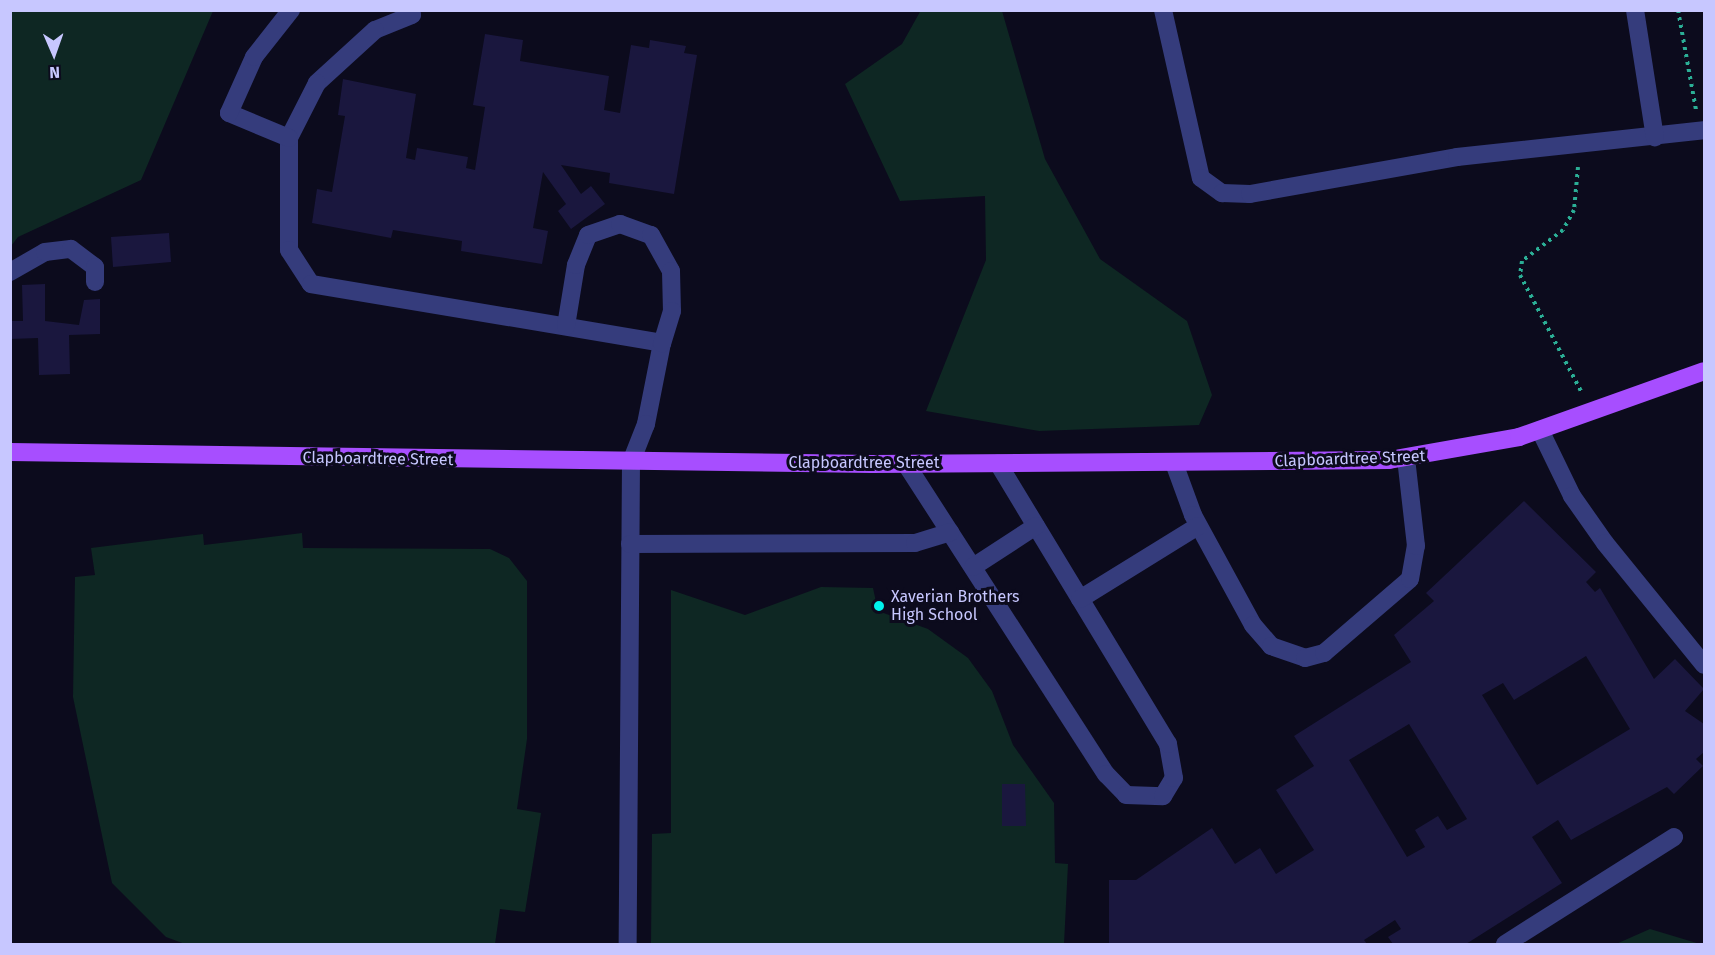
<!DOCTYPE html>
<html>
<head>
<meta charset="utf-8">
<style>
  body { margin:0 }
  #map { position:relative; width:1715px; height:955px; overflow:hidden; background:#0c0b1d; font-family:"Fira Sans",sans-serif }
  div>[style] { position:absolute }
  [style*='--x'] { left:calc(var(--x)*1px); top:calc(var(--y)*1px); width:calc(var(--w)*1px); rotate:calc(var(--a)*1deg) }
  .green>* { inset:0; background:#0e2723 }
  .building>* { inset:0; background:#1a173e }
  .path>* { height:4px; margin-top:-2px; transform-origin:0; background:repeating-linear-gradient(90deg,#2baf96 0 3px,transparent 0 7.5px) }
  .minor>* { height:18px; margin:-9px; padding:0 9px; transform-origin:9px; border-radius:9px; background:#353c7c }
  .major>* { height:18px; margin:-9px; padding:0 9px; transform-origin:9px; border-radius:9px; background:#a74eff }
  .dots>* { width:16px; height:16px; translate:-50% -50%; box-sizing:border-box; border:3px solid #0c0b1d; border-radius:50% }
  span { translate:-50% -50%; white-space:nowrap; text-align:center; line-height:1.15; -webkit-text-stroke:6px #0c0b1d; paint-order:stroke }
  .street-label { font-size:16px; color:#c7c7ff }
  .poi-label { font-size:16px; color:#c7c7ff }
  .left { translate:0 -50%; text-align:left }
  .frame { position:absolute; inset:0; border:12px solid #c7c7ff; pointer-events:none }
  .north { position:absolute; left:24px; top:24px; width:60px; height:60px; -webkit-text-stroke:4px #0c0b1d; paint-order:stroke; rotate:178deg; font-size:16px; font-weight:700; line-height:24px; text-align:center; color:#c7c7ff }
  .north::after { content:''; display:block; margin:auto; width:21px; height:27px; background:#c7c7ff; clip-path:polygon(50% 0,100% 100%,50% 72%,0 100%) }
</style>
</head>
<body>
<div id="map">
  <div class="green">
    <div style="clip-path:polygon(11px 10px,213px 11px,141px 180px,18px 237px,11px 246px)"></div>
    <div style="clip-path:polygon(921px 10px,1002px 11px,1045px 159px,1100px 259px,1187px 321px,1212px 395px,1199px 425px,1039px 431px,926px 411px,986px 260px,985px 196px,900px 201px,845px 84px,902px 44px)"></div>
    <div style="clip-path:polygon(302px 533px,303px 548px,490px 549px,509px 558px,527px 581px,527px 739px,517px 809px,541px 813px,525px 912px,500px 909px,495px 944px,185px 944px,166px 937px,112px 883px,73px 697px,75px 577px,95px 575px,91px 548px,203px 534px,204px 545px)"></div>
    <div style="clip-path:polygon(821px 587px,873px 588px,878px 611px,928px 629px,968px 658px,992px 691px,1013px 745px,1054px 803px,1055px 863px,1068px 864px,1064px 944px,651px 944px,652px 834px,671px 833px,671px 590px,745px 615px)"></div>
    <div style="clip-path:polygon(1650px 929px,1700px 944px,1616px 944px)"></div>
  </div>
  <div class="building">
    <div style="clip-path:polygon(485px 34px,523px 40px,520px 61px,609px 76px,604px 110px,620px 113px,631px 45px,649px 48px,650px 40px,686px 46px,684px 53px,697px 55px,674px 194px,609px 183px,610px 173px,561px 165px,581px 194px,591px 186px,605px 204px,571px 229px,558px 211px,566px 204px,543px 172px,533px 228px,548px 231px,542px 264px,461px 251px,462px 241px,393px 230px,391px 238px,312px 223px,317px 189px,332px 192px,345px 116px,338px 115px,343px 79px,416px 94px,406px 158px,415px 160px,417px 148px,468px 157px,466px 168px,475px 170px,485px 107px,473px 105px)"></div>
    <div style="clip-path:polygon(169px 233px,171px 262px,113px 267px,111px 237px)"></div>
    <div style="clip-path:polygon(45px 284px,45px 321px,79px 325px,84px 300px,100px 299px,100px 334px,69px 335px,70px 374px,39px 375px,38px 338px,10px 339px,10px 321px,23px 321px,22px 285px)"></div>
    <div style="clip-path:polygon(evenodd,1524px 501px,1596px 572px,1586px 582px,1595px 592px,1600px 588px,1654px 679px,1675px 659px,1704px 689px,1685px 711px,1704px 724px,1704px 752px,1696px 759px,1703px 766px,1674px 794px,1667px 787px,1571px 840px,1558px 820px,1532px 837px,1562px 883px,1466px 944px,1393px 944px,1388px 937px,1401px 929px,1395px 920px,1364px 940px,1367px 944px,1109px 944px,1109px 880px,1136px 880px,1212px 828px,1235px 864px,1260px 848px,1276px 874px,1314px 850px,1276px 790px,1314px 766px,1294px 736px,1411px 662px,1394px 635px,1434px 601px,1426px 593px,1524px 501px,1586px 656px,1630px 729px,1537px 785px,1482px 695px,1503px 683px,1514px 700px,1586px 656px,1524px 501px,1409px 724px,1467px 819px,1447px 830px,1438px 816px,1415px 830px,1425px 847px,1407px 857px,1349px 760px,1409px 724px)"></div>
    <div style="clip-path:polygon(1002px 784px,1025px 784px,1026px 826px,1002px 826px)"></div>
  </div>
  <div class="path">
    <div style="--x:1678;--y:10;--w:102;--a:79.8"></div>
    <div style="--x:1578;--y:167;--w:43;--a:95.3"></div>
    <div style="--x:1574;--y:210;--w:23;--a:119"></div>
    <div style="--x:1563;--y:230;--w:51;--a:142.9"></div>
    <div style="--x:1522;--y:261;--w:14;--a:98"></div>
    <div style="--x:1520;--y:275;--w:133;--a:62.3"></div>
  </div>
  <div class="minor">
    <div style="--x:410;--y:10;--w:5;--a:68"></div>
    <div style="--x:412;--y:15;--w:40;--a:158"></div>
    <div style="--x:375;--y:30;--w:79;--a:137.6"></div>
    <div style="--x:317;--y:83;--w:62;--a:117"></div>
    <div style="--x:289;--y:138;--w:112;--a:90"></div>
    <div style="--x:289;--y:250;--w:40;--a:57.1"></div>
    <div style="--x:311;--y:284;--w:356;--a:9.5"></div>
    <div style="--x:662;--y:343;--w:83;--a:101.2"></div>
    <div style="--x:646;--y:424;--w:41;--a:111.5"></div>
    <div style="--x:631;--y:462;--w:482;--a:90.4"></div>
    <div style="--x:1163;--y:10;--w:172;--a:77.3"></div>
    <div style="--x:1201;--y:178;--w:26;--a:36"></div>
    <div style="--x:1222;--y:193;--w:28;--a:2"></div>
    <div style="--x:1250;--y:194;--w:210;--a:-10.1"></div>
    <div style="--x:1457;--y:157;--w:248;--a:-6.2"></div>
    <div style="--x:1635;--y:10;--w:129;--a:81.1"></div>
    <div style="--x:289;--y:138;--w:65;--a:-157.4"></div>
    <div style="--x:229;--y:113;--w:61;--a:-65.9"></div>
    <div style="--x:254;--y:57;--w:60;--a:-51.8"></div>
    <div style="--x:10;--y:272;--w:40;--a:-29.7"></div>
    <div style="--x:45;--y:252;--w:26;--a:-7"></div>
    <div style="--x:71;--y:249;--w:30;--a:37"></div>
    <div style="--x:95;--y:267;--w:15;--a:90"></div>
    <div style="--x:566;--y:326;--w:62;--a:-80.7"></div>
    <div style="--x:576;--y:265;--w:32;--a:-68"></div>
    <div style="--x:588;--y:235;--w:34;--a:-19"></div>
    <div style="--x:620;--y:224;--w:33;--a:20"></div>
    <div style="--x:651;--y:235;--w:41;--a:60.9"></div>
    <div style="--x:671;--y:271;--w:40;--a:88.6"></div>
    <div style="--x:672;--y:311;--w:34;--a:107"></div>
    <div style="--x:1540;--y:430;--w:73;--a:64.1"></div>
    <div style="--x:1572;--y:496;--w:57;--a:54.9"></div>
    <div style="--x:1605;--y:543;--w:157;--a:50.9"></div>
    <div style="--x:1174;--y:463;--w:55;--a:69.9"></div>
    <div style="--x:1193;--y:515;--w:125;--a:61.4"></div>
    <div style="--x:1253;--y:625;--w:28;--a:49"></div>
    <div style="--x:1271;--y:646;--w:36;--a:19"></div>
    <div style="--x:1305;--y:658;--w:20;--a:-15"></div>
    <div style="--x:1324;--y:653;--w:113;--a:-40.7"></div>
    <div style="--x:1410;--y:579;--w:34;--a:-80"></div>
    <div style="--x:1416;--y:546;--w:89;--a:-96.5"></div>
    <div style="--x:906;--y:464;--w:369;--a:57.2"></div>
    <div style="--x:1106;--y:774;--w:29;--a:46"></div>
    <div style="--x:1126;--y:795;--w:37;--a:2"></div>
    <div style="--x:1163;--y:796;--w:21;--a:-59"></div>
    <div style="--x:1174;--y:778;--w:35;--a:-100"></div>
    <div style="--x:1168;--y:744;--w:328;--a:-121.2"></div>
    <div style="--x:630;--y:544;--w:285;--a:-0.2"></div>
    <div style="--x:915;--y:543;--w:37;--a:-17"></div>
    <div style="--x:973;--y:567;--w:75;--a:-33.1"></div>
    <div style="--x:1080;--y:599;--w:139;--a:-31.7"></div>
    <div style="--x:1505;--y:944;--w:200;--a:-32.3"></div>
  </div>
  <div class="major">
    <div style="--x:10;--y:452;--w:862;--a:0.8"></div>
    <div style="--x:872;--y:464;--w:517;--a:-0.44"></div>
    <div style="--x:1389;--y:460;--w:132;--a:-10"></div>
    <div style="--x:1519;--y:437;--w:196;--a:-19.6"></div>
  </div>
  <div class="dots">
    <div style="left:879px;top:606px;background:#00f2ec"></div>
  </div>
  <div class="street-label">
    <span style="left:378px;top:459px;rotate:1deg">Clapboardtree Street</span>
    <span style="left:1350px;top:459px;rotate:-2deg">Clapboardtree Street</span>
    <span style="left:864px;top:463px">Clapboardtree Street</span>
  </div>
  <div class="poi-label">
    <span class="left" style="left:891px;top:606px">Xaverian Brothers<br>High School</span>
  </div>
  <div class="frame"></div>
  <div class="north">N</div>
</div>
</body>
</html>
